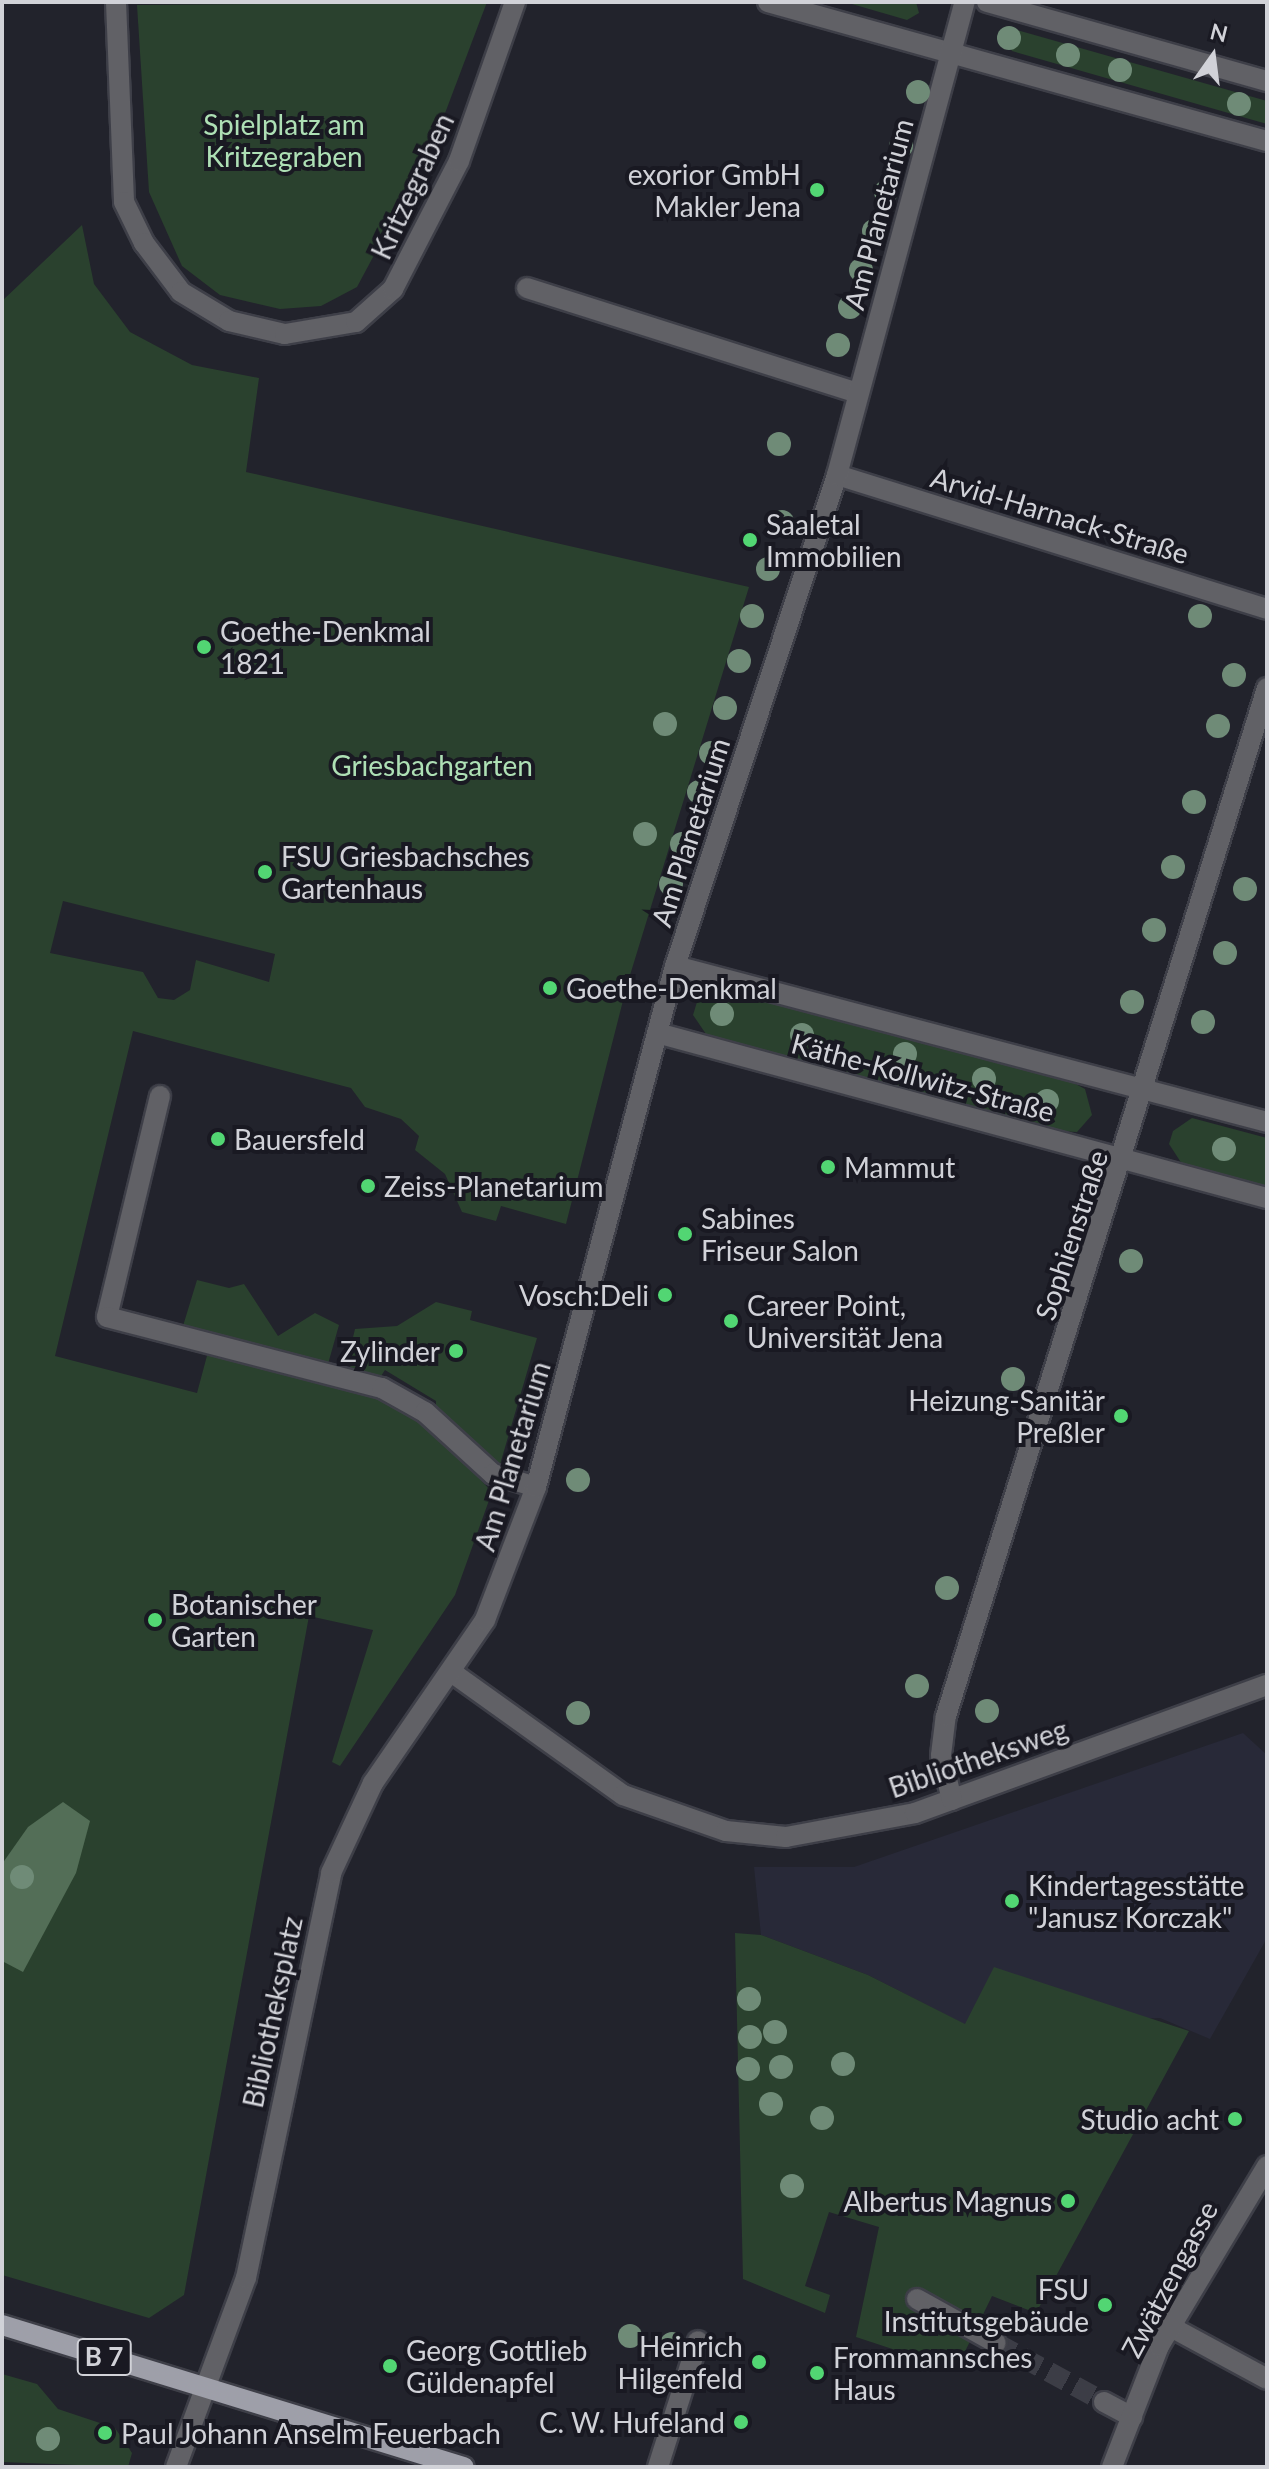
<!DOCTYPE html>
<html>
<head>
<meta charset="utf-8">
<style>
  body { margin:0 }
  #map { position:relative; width:1269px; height:2469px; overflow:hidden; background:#22232c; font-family:Lato,sans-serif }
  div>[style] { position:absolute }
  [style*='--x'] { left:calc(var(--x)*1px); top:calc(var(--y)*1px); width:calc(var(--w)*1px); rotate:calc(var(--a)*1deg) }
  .built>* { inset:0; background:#282938 }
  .green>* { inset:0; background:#2a412e }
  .water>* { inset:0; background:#536e57 }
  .minor-tunnel>* { height:20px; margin-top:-10px; transform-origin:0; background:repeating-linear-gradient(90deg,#3c3d46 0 20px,transparent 0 30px) }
  .roads { filter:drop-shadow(2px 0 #3e3f48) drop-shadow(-2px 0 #3e3f48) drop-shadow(0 2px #3e3f48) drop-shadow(0 -2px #3e3f48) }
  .minor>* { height:20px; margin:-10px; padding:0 10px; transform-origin:10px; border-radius:10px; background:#616166 }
  .major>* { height:20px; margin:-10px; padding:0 10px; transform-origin:10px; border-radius:10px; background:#9e9fa9 }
  .trees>* { width:24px; height:24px; margin:-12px; border-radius:50%; background:#6f8b77 }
  .dots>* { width:22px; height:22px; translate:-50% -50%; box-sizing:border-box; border:4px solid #191922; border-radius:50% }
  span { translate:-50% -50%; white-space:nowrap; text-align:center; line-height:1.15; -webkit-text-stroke:8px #191922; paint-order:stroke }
  .shield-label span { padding:2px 6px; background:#191922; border:2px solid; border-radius:6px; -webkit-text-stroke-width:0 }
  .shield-label { font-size:26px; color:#d1d2d8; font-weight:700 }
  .park-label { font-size:28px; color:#aee0b5 }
  .poi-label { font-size:28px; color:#d1d2d8 }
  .right { translate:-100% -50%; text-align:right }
  .left { translate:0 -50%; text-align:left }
  .street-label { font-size:28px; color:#d1d2d8 }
  .frame { position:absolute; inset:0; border:4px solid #d1d2d8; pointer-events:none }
  .north { position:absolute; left:1173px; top:16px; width:80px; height:80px; -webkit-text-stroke:6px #191922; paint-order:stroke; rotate:14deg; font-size:22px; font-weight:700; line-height:32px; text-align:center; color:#d1d2d8 }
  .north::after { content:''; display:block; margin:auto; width:28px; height:36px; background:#d1d2d8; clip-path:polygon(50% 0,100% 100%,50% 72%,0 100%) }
</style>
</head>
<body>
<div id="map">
  <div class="built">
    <div style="clip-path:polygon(1243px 1733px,1267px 1755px,1267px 1938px,1210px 2039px,1160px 2018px,966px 2025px,868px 1975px,761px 1935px,754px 1867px,854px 1867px)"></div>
  </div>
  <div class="green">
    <div style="clip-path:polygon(487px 2px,433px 145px,357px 287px,321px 306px,280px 309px,220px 295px,182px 266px,149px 192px,137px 5px)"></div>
    <div style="clip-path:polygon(845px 2px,916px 2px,919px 13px,907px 20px)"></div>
    <div style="clip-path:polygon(1013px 29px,1267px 101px,1267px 124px,1012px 51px,1004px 36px)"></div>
    <div style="clip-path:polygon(evenodd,82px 225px,94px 284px,130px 332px,192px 365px,259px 378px,246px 472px,749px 587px,627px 985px,566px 1224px,501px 1206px,496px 1221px,462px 1212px,445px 1174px,415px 1150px,419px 1136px,401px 1119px,365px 1107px,351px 1088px,133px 1031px,55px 1356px,197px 1393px,208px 1352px,388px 1399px,431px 1427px,492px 1492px,455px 1595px,340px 1766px,332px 1762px,373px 1630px,309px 1616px,184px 2295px,149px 2318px,2px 2275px,2px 301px,82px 225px,63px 901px,275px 954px,269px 982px,196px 960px,190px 990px,174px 1000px,158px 998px,143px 972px,50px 953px,63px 901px)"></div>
    <div style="clip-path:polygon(716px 989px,1070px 1081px,1085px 1089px,1092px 1115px,1077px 1132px,1059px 1131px,706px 1034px,693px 1015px,697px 1002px)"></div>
    <div style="clip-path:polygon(1192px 1118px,1267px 1138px,1267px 1186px,1182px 1164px,1169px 1144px,1173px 1131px)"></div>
    <div style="clip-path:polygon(197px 1280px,229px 1288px,244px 1284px,278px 1336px,315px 1313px,339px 1325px,328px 1364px,183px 1326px)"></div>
    <div style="clip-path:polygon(436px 1302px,472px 1311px,470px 1320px,537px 1338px,499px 1468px,436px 1412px,436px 1401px,385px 1370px,381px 1376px,353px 1370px,347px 1362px,355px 1329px,397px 1326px)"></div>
    <div style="clip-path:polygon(735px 1933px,761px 1935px,868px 1975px,965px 2024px,994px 1967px,1189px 2031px,1036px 2313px,992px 2296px,956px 2370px,856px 2337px,879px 2227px,829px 2212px,805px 2286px,830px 2295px,825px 2313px,743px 2279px)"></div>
    <div style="clip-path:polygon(2px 2374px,37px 2384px,58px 2409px,115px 2428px,132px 2453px,128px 2467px,2px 2462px)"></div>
  </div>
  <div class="water">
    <div style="clip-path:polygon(63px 1802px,90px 1821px,76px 1873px,23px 1972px,2px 1961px,2px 1864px,28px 1827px)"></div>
  </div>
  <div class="minor-tunnel">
    <div style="--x:996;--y:2343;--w:123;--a:28.6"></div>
  </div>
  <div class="roads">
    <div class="minor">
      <div style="--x:116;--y:2;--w:200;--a:87.7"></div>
      <div style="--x:124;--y:202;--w:46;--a:64"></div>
      <div style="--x:144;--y:243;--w:61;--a:52.9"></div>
      <div style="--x:181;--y:292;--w:56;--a:31.1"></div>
      <div style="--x:229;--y:321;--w:57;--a:13.1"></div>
      <div style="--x:285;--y:334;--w:72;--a:-9.6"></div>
      <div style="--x:356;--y:322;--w:50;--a:-41.7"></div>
      <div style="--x:393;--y:289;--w:144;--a:-62.7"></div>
      <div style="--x:459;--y:161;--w:169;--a:-70.6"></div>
      <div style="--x:768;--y:2;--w:518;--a:15.57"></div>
      <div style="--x:987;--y:2;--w:291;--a:15.8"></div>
      <div style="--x:527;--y:288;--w:347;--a:17.6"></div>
      <div style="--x:837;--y:475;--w:450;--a:17.3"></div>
      <div style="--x:675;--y:966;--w:612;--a:14.76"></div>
      <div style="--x:657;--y:1033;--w:632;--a:15.14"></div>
      <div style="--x:160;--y:1096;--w:227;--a:103.5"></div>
      <div style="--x:107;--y:1317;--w:284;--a:14.5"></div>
      <div style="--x:382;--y:1388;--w:49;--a:29.2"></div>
      <div style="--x:425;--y:1412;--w:92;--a:42.4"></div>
      <div style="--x:493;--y:1474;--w:45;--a:16.8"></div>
      <div style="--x:454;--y:1674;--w:208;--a:35.6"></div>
      <div style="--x:623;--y:1795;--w:109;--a:19.3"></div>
      <div style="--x:726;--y:1831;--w:60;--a:5.7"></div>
      <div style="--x:786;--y:1837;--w:131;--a:-10.5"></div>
      <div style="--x:915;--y:1813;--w:375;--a:-20"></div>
      <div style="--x:952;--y:1800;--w:46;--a:-103.7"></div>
      <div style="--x:941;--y:1755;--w:39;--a:-83"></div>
      <div style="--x:946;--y:1716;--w:1077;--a:-72.66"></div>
      <div style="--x:917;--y:2299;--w:90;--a:29.1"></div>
      <div style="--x:1171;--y:2327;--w:109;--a:28.4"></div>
      <div style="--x:1104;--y:2402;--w:32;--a:28"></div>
      <div style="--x:176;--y:2467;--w:202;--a:-69.7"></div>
      <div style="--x:246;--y:2278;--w:414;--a:-78.1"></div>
      <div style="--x:331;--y:1873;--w:99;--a:-65"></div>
      <div style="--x:373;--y:1783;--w:198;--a:-55.5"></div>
      <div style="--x:485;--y:1620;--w:142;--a:-69"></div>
      <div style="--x:536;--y:1487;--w:539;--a:-75.06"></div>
      <div style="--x:675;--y:966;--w:517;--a:-71.74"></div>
      <div style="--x:837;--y:475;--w:490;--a:-74.9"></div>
      <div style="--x:658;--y:2467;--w:132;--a:-72.4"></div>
      <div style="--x:1112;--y:2467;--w:130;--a:-68.8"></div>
      <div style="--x:1159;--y:2346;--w:210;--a:-59"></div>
    </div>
    <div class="major">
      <div style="--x:2;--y:2325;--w:483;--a:17.1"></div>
    </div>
  </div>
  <div class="trees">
    <div style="left:1009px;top:38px"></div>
    <div style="left:1068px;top:55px"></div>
    <div style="left:1120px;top:70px"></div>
    <div style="left:918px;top:92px"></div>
    <div style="left:1239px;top:104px"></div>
    <div style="left:901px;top:146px"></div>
    <div style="left:886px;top:192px"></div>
    <div style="left:874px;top:231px"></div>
    <div style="left:861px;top:270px"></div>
    <div style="left:850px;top:307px"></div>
    <div style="left:838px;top:345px"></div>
    <div style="left:779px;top:444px"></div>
    <div style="left:782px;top:522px"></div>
    <div style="left:768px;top:569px"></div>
    <div style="left:752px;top:616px"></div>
    <div style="left:1200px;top:616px"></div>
    <div style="left:739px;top:661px"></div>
    <div style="left:1234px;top:675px"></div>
    <div style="left:725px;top:708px"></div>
    <div style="left:665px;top:724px"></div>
    <div style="left:1218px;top:726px"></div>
    <div style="left:711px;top:753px"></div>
    <div style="left:699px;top:792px"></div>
    <div style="left:1194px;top:802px"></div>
    <div style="left:645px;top:834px"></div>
    <div style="left:682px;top:844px"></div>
    <div style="left:1173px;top:867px"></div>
    <div style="left:671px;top:884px"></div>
    <div style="left:1245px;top:889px"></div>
    <div style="left:1154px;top:930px"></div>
    <div style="left:1225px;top:953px"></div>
    <div style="left:1132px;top:1002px"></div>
    <div style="left:722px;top:1014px"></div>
    <div style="left:1203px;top:1022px"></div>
    <div style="left:802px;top:1035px"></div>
    <div style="left:905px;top:1054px"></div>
    <div style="left:984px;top:1079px"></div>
    <div style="left:1047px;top:1101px"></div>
    <div style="left:1224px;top:1149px"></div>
    <div style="left:1131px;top:1261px"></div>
    <div style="left:1013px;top:1379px"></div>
    <div style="left:578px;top:1480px"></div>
    <div style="left:947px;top:1588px"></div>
    <div style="left:917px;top:1686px"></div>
    <div style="left:987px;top:1711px"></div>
    <div style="left:578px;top:1713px"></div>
    <div style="left:22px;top:1877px"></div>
    <div style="left:749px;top:1999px"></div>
    <div style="left:775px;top:2032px"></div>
    <div style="left:750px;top:2037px"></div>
    <div style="left:843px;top:2064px"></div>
    <div style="left:781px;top:2067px"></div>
    <div style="left:748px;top:2069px"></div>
    <div style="left:771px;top:2104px"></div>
    <div style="left:822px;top:2118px"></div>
    <div style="left:792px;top:2186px"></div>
    <div style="left:630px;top:2336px"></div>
    <div style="left:672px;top:2344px"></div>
    <div style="left:659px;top:2385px"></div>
    <div style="left:48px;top:2439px"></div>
  </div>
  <div class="dots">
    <div style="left:817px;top:190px;background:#52d673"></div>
    <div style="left:750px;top:540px;background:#52d673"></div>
    <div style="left:204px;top:647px;background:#52d673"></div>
    <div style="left:265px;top:872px;background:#52d673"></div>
    <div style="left:550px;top:988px;background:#52d673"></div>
    <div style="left:218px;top:1139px;background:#52d673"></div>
    <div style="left:828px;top:1167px;background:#52d673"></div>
    <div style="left:368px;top:1186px;background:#52d673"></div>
    <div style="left:685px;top:1234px;background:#52d673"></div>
    <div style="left:665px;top:1295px;background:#52d673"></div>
    <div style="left:731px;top:1321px;background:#52d673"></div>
    <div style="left:456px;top:1351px;background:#52d673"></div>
    <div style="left:1121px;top:1416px;background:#52d673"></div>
    <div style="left:155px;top:1620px;background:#52d673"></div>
    <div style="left:1012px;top:1901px;background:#52d673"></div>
    <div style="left:1235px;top:2119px;background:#52d673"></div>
    <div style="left:1068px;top:2201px;background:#52d673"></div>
    <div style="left:1105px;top:2305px;background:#52d673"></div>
    <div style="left:759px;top:2362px;background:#52d673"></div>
    <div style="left:390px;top:2366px;background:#52d673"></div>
    <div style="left:817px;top:2373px;background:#52d673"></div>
    <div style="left:741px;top:2422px;background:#52d673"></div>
    <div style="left:105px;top:2433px;background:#52d673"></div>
  </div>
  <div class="shield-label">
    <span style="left:104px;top:2357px">B 7</span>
  </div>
  <div class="park-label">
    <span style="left:284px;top:140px">Spielplatz am<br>Kritzegraben</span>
    <span style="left:432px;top:765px">Griesbachgarten</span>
  </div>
  <div class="poi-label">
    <span class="right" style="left:801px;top:190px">exorior GmbH<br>Makler Jena</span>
    <span class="left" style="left:766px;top:540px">Saaletal<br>Immobilien</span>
    <span class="left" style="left:220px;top:647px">Goethe-Denkmal<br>1821</span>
    <span class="left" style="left:281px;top:872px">FSU Griesbachsches<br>Gartenhaus</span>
    <span class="left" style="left:566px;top:988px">Goethe-Denkmal</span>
    <span class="left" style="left:234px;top:1139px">Bauersfeld</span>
    <span class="left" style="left:844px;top:1167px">Mammut</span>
    <span class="left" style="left:384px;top:1186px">Zeiss-Planetarium</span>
    <span class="left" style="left:701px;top:1234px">Sabines<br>Friseur Salon</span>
    <span class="right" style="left:649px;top:1295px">Vosch:Deli</span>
    <span class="left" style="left:747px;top:1321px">Career Point,<br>Universität Jena</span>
    <span class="right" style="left:440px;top:1351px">Zylinder</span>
    <span class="right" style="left:1105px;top:1416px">Heizung-Sanitär<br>Preßler</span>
    <span class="left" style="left:171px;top:1620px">Botanischer<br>Garten</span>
    <span class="left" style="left:1028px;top:1901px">Kindertagesstätte<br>"Janusz Korczak"</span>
    <span class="right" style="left:1219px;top:2119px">Studio acht</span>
    <span class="right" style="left:1052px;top:2201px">Albertus Magnus</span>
    <span class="right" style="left:1089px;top:2305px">FSU<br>Institutsgebäude</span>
    <span class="right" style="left:743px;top:2362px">Heinrich<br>Hilgenfeld</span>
    <span class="left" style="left:406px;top:2366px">Georg Gottlieb<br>Güldenapfel</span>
    <span class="left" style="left:833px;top:2373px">Frommannsches<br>Haus</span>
    <span class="right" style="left:725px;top:2422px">C. W. Hufeland</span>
    <span class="left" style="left:121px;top:2433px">Paul Johann Anselm Feuerbach</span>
  </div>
  <div class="street-label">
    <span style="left:412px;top:186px;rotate:-65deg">Kritzegraben</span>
    <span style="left:878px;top:214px;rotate:-75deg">Am Planetarium</span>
    <span style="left:1060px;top:515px;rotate:17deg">Arvid-Harnack-Straße</span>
    <span style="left:690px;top:832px;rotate:-72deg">Am Planetarium</span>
    <span style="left:923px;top:1077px;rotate:15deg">Käthe-Kollwitz-Straße</span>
    <span style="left:1071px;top:1235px;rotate:-72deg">Sophienstraße</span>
    <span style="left:512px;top:1456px;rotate:-73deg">Am Planetarium</span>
    <span style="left:978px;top:1758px;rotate:-19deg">Bibliotheksweg</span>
    <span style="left:272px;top:2012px;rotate:-78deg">Bibliotheksplatz</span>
    <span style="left:1169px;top:2279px;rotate:-62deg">Zwätzengasse</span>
  </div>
  <div class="frame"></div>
  <div class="north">N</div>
</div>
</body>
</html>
